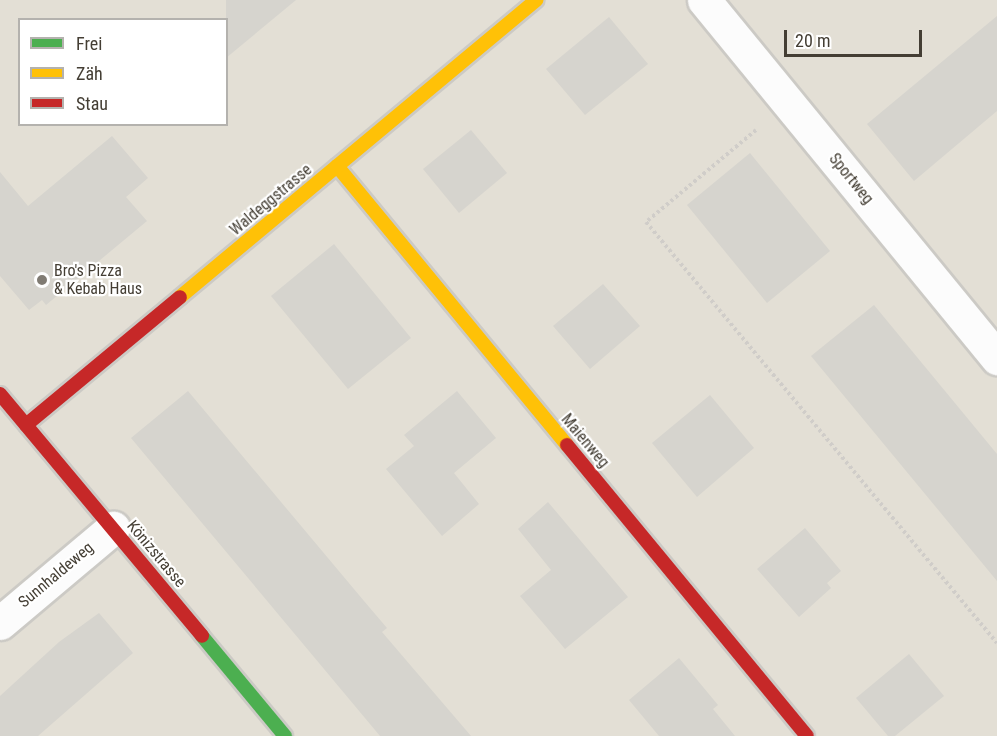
<!DOCTYPE html>
<html>
<head>
<meta charset="utf-8">
<style>
  body { margin:0 }
  #map { position:relative; width:997px; height:736px; overflow:hidden; background:#eeede8; font-family:"Roboto Condensed",sans-serif }
  div>[style] { position:absolute }
  [style*='--x'] { left:calc(var(--x)*1px); top:calc(var(--y)*1px); width:calc(var(--w)*1px); rotate:calc(var(--a)*1deg) }
  .residential>* { inset:0; background:#e3dfd5 }
  .building>* { inset:0; background:#d6d4ce }
  .path>* { height:4px; margin-top:-2px; transform-origin:0; background:repeating-linear-gradient(90deg,#d0cdc9 0 3px,transparent 0 6px) }
  .roads { filter:drop-shadow(2px 0 #cccac5) drop-shadow(-2px 0 #cccac5) drop-shadow(0 2px #cccac5) drop-shadow(0 -2px #cccac5) }
  .street>* { height:33px; margin:-16.5px; padding:0 16.5px; transform-origin:16.5px; border-radius:16.5px; background:#fcfcfc }
  .fast>* { height:14px; margin:-7px; padding:0 7px; transform-origin:7px; border-radius:7px; background:#4caf50 }
  .slow>* { height:14px; margin:-7px; padding:0 7px; transform-origin:7px; border-radius:7px; background:#ffc107 }
  .jam>* { height:14px; margin:-7px; padding:0 7px; transform-origin:7px; border-radius:7px; background:#c62828 }
  .dots>* { width:16px; height:16px; translate:-50% -50%; box-sizing:border-box; border:3px solid #fff; border-radius:50% }
  span { translate:-50% -50%; white-space:nowrap; text-align:center; line-height:1.15; -webkit-text-stroke:4.5px #fff; paint-order:stroke }
  .street-label { font-size:16px; color:#443e34 }
  .poi-label { font-size:16px; color:#443e34 }
  .left { translate:0 -50%; text-align:left }
  .legend { position:absolute; left:18px; top:18px; width:210px; height:108px; box-sizing:border-box; background:#fff; border:2px solid #b4b2ae; margin:0; padding:8px 10px; list-style:none; font-size:18px; color:#443e34 }
  .legend li { display:flex; align-items:center; gap:12px; height:30px }
  .legend b { width:30px; border:2px solid #b4b2ae }
  .scale { position:absolute; left:784px; top:30px; width:138px; height:27px; box-sizing:border-box; border:3px solid #443e34; border-top:0; padding-left:8px; font-size:18px; line-height:21px; white-space:nowrap; color:#443e34; -webkit-text-stroke:4px #fff; paint-order:stroke }
</style>
</head>
<body>
<div id="map">
  <div class="residential">
    <div style="clip-path:polygon(evenodd,0 0,997px 0,997px 736px,0 736px,0 0,20px 20px,226px 20px,226px 124px,20px 124px,20px 20px)"></div>
  </div>
  <div class="building">
    <div style="clip-path:polygon(226px 0,296px 0,226px 58px)"></div>
    <div style="clip-path:polygon(997px 16px,997px 111px,914px 181px,867px 124px)"></div>
    <div style="clip-path:polygon(609px 17px,648px 64px,585px 115px,546px 69px)"></div>
    <div style="clip-path:polygon(471px 130px,507px 173px,459px 213px,423px 169px)"></div>
    <div style="clip-path:polygon(112px 136px,148px 178px,126px 197px,147px 221px,46px 305px,42px 300px,29px 310px,0 276px,0 172px,28px 206px)"></div>
    <div style="clip-path:polygon(750px 153px,830px 251px,767px 303px,687px 205px)"></div>
    <div style="clip-path:polygon(334px 244px,411px 338px,348px 389px,271px 296px)"></div>
    <div style="clip-path:polygon(603px 284px,640px 326px,590px 369px,553px 326px)"></div>
    <div style="clip-path:polygon(874px 305px,997px 454px,997px 581px,811px 356px)"></div>
    <div style="clip-path:polygon(188px 391px,364px 601px,387px 628px,382px 632px,471px 736px,380px 736px,131px 438px)"></div>
    <div style="clip-path:polygon(457px 391px,496px 438px,454px 473px,479px 504px,442px 536px,386px 469px,414px 446px,404px 435px)"></div>
    <div style="clip-path:polygon(710px 395px,754px 448px,697px 497px,652px 443px)"></div>
    <div style="clip-path:polygon(548px 502px,628px 597px,565px 649px,520px 596px,551px 570px,518px 529px)"></div>
    <div style="clip-path:polygon(805px 528px,841px 571px,827px 583px,831px 588px,799px 617px,757px 569px)"></div>
    <div style="clip-path:polygon(99px 613px,133px 653px,38px 736px,0 736px,0 696px,59px 642px)"></div>
    <div style="clip-path:polygon(909px 654px,944px 696px,895px 736px,888px 736px,856px 698px)"></div>
    <div style="clip-path:polygon(679px 658px,718px 705px,713px 709px,735px 736px,659px 736px,629px 700px)"></div>
  </div>
  <div class="path">
    <div style="--x:756;--y:130;--w:143;--a:140.1"></div>
    <div style="--x:646;--y:222;--w:548;--a:50.18"></div>
  </div>
  <div class="roads">
    <div class="street">
      <div style="--x:704;--y:0;--w:463;--a:50.7"></div>
      <div style="--x:0;--y:623;--w:148;--a:-40.1"></div>
    </div>
    <div class="fast">
      <div style="--x:202;--y:636;--w:130;--a:50.3"></div>
    </div>
    <div class="slow">
      <div style="--x:337;--y:166;--w:362;--a:50.5"></div>
      <div style="--x:180;--y:297;--w:464;--a:-39.8"></div>
    </div>
    <div class="jam">
      <div style="--x:0;--y:394;--w:315;--a:50.1"></div>
      <div style="--x:26;--y:425;--w:200;--a:-39.7"></div>
      <div style="--x:567;--y:445;--w:377;--a:50.5"></div>
    </div>
  </div>
  <div class="dots">
    <div style="left:42px;top:280px;background:#807b73"></div>
  </div>
  <div class="street-label">
    <span style="left:851px;top:179px;rotate:51deg">Sportweg</span>
    <span style="left:271px;top:200px;rotate:-40deg">Waldeggstrasse</span>
    <span style="left:585px;top:441px;rotate:50deg">Maienweg</span>
    <span style="left:156px;top:554px;rotate:50deg">Könizstrasse</span>
    <span style="left:56px;top:575px;rotate:-40deg">Sunnhaldeweg</span>
  </div>
  <div class="poi-label">
    <span class="left" style="left:54px;top:280px">Bro's Pizza<br>&amp; Kebab Haus</span>
  </div>
  <ul class="legend">
  <li><b style="height:8px;background:#4caf50"></b>Frei</li>
  <li><b style="height:8px;background:#ffc107"></b>Zäh</li>
  <li><b style="height:8px;background:#c62828"></b>Stau</li>
  </ul>
  <div class="scale">20 m</div>
</div>
</body>
</html>
